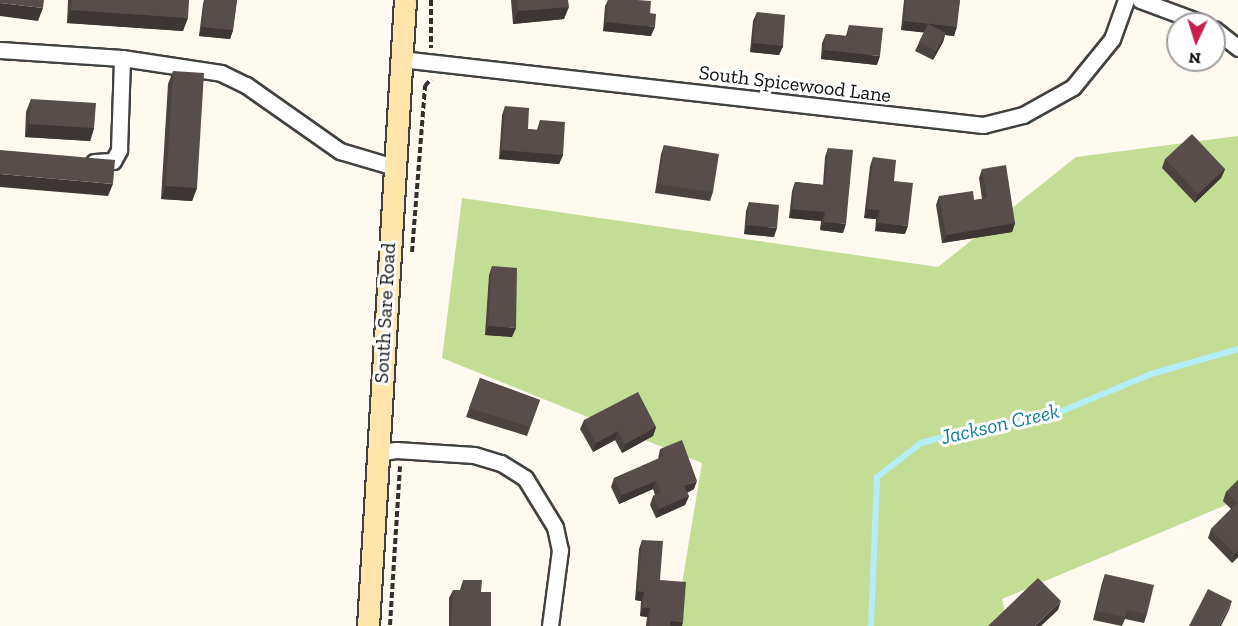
<!DOCTYPE html>
<html>
<head>
<meta charset="utf-8">
<style>
  body { margin:0 }
  #map { position:relative; width:1238px; height:626px; overflow:hidden; background:#fff9f0; font-family:"Zilla Slab",serif }
  div>[style] { position:absolute }
  [style*='--x'] { left:calc(var(--x)*1px); top:calc(var(--y)*1px); width:calc(var(--w)*1px); rotate:calc(var(--a)*1deg) }
  .forest>* { inset:0; background:#c4dd95 }
  .stream>* { height:6px; margin:-3px; padding:0 3px; transform-origin:3px; border-radius:3px; background:#b2edf9 }
  .path>* { height:4px; margin-top:-2px; transform-origin:0; background:repeating-linear-gradient(90deg,#303030 0 6px,transparent 0 9px) }
  .roads { filter:drop-shadow(2px 0 #414141) drop-shadow(-2px 0 #414141) drop-shadow(0 2px #414141) drop-shadow(0 -2px #414141) }
  .street>* { height:15px; margin:-7.5px; padding:0 7.5px; transform-origin:7.5px; border-radius:7.5px; background:#fff }
  .secondary>* { height:21px; margin:-10.5px; padding:0 10.5px; transform-origin:10.5px; border-radius:10.5px; background:#ffe5ab }
  .wall>* { inset:0; background:#4c4240 }
  .shaded-wall>* { inset:0; background:#3e3634 }
  .building>* { inset:0; background:#584d4a }
  span { translate:-50% -50%; white-space:nowrap; text-align:center; line-height:1.15; -webkit-text-stroke:6px #fff; paint-order:stroke }
  .street-label { font-size:20px; color:#0e0e0e }
  .water-label { font-size:21px; color:#117ea0; font-style:italic }
  .north { position:absolute; left:1166px; top:12px; width:60px; height:60px; box-sizing:border-box; background:#fff; border:2px solid #9f9f9f; border-radius:50%; rotate:184deg; font-size:16px; font-weight:700; line-height:24px; text-align:center; color:#0e0e0e }
  .north::after { content:''; display:block; margin:auto; width:21px; height:27px; background:#c61f49; clip-path:polygon(50% 0,100% 100%,50% 72%,0 100%) }
</style>
</head>
<body>
<div id="map">
  <div class="forest">
    <div style="clip-path:polygon(1238px 136px,1238px 500px,1002px 599px,1008px 626px,675px 626px,702px 463px,442px 358px,462px 198px,938px 267px,1076px 157px)"></div>
  </div>
  <div class="stream">
    <div style="--x:871;--y:626;--w:149;--a:-87.7"></div>
    <div style="--x:877;--y:477;--w:56;--a:-37.7"></div>
    <div style="--x:921;--y:443;--w:61;--a:-15.2"></div>
    <div style="--x:980;--y:427;--w:66;--a:-7.9"></div>
    <div style="--x:1045;--y:418;--w:115;--a:-22.5"></div>
    <div style="--x:1151;--y:374;--w:91;--a:-16"></div>
  </div>
  <div class="path">
    <div style="--x:431;--y:0;--w:48;--a:90"></div>
    <div style="--x:412;--y:252;--w:167;--a:-85.5"></div>
    <div style="--x:425;--y:86;--w:9;--a:-49"></div>
    <div style="--x:390;--y:625;--w:159;--a:-86.4"></div>
  </div>
  <div class="roads">
    <div class="street">
      <div style="--x:1140;--y:0;--w:69;--a:20.3"></div>
      <div style="--x:1214;--y:29;--w:31;--a:38"></div>
      <div style="--x:0;--y:50;--w:122;--a:3.8"></div>
      <div style="--x:122;--y:58;--w:100;--a:8.6"></div>
      <div style="--x:221;--y:73;--w:28;--a:26"></div>
      <div style="--x:246;--y:85;--w:115;--a:35.1"></div>
      <div style="--x:340;--y:151;--w:56;--a:16.5"></div>
      <div style="--x:401;--y:59;--w:586;--a:6.47"></div>
      <div style="--x:983;--y:125;--w:41;--a:-14"></div>
      <div style="--x:1023;--y:115;--w:57;--a:-29.2"></div>
      <div style="--x:1073;--y:87;--w:62;--a:-50.9"></div>
      <div style="--x:1112;--y:39;--w:41;--a:-70.3"></div>
      <div style="--x:94;--y:162;--w:19;--a:-3"></div>
      <div style="--x:113;--y:161;--w:13;--a:-61"></div>
      <div style="--x:119;--y:150;--w:92;--a:-88.1"></div>
      <div style="--x:377;--y:453;--w:19;--a:-9"></div>
      <div style="--x:396;--y:450;--w:78;--a:3.7"></div>
      <div style="--x:474;--y:455;--w:28;--a:17"></div>
      <div style="--x:501;--y:463;--w:28;--a:32"></div>
      <div style="--x:525;--y:478;--w:57;--a:58.5"></div>
      <div style="--x:555;--y:527;--w:24;--a:78"></div>
      <div style="--x:560;--y:550;--w:77;--a:97.5"></div>
    </div>
    <div class="secondary">
      <div style="--x:368;--y:626;--w:627;--a:-86.62"></div>
    </div>
  </div>
  <div class="wall">
    <div style="clip-path:polygon(68px 0,189px 0,183px 31px,67px 23px)"></div>
    <div style="clip-path:polygon(204px 0,237px 0,233px 30px,230px 39px,199px 36px,203px 4px)"></div>
    <div style="clip-path:polygon(511px 0,568px 0,564px 19px,513px 24px)"></div>
    <div style="clip-path:polygon(608px 0,637px 0,650px 13px,651px 36px,603px 31px,605px 6px)"></div>
    <div style="clip-path:polygon(904px 0,960px 0,954px 36px,945px 35px,943px 42px,933px 60px,915px 51px,924px 32px,901px 30px)"></div>
    <div style="clip-path:polygon(757px 12px,783px 46px,779px 55px,750px 52px,753px 21px)"></div>
    <div style="clip-path:polygon(849px 25px,877px 65px,821px 59px,822px 43px,826px 34px,846px 36px)"></div>
    <div style="clip-path:polygon(173px 71px,197px 188px,192px 201px,161px 199px,168px 84px)"></div>
    <div style="clip-path:polygon(31px 99px,94px 128px,90px 141px,25px 137px,26px 112px)"></div>
    <div style="clip-path:polygon(505px 106px,528px 129px,537px 130px,540px 120px,563px 155px,559px 164px,499px 159px,502px 115px)"></div>
    <div style="clip-path:polygon(664px 145px,713px 192px,710px 201px,655px 193px,661px 154px)"></div>
    <div style="clip-path:polygon(828px 148px,843px 233px,820px 230px,821px 221px,789px 218px,792px 191px,795px 182px,823px 185px,825px 157px)"></div>
    <div style="clip-path:polygon(873px 157px,894px 181px,905px 234px,875px 231px,876px 219px,864px 218px,870px 166px)"></div>
    <div style="clip-path:polygon(1165px 159px,1225px 169px,1221px 178px,1195px 203px,1162px 168px)"></div>
    <div style="clip-path:polygon(982px 169px,1015px 223px,1012px 232px,942px 243px,936px 205px,939px 196px,974px 200px,982px 199px,979px 178px)"></div>
    <div style="clip-path:polygon(749px 202px,774px 237px,744px 234px,746px 211px)"></div>
    <div style="clip-path:polygon(492px 266px,512px 337px,485px 335px,489px 275px)"></div>
    <div style="clip-path:polygon(480px 378px,540px 400px,527px 436px,466px 417px)"></div>
    <div style="clip-path:polygon(584px 420px,656px 427px,653px 436px,622px 453px,615px 440px,593px 452px,580px 429px)"></div>
    <div style="clip-path:polygon(660px 449px,694px 489px,687px 493px,689px 496px,685px 505px,656px 518px,650px 505px,653px 496px,655px 495px,653px 489px,619px 504px,611px 487px,614px 478px,658px 459px)"></div>
    <div style="clip-path:polygon(1238px 480px,1238px 557px,1232px 563px,1208px 538px,1211px 529px,1231px 509px,1223px 501px,1226px 492px)"></div>
    <div style="clip-path:polygon(642px 540px,660px 580px,682px 626px,646px 626px,647px 617px,640px 616px,641px 601px,635px 600px,639px 549px)"></div>
    <div style="clip-path:polygon(1105px 574px,1147px 614px,1144px 623px,1125px 619px,1122px 626px,1093px 620px,1102px 583px)"></div>
    <div style="clip-path:polygon(463px 580px,481px 592px,491px 626px,449px 626px,449px 598px,453px 590px,460px 590px)"></div>
  </div>
  <div class="shaded-wall">
    <div style="clip-path:polygon(0 3px,43px 8px,38px 21px,0 16px)"></div>
    <div style="clip-path:polygon(569px 7px,564px 19px,513px 24px,518px 11px)"></div>
    <div style="clip-path:polygon(71px 10px,188px 18px,183px 31px,67px 23px)"></div>
    <div style="clip-path:polygon(904px 21px,957px 27px,954px 36px,945px 35px,943px 42px,933px 60px,936px 51px,945px 35px,901px 30px)"></div>
    <div style="clip-path:polygon(606px 22px,655px 27px,651px 36px,603px 31px)"></div>
    <div style="clip-path:polygon(202px 27px,233px 30px,230px 39px,199px 36px)"></div>
    <div style="clip-path:polygon(753px 43px,783px 46px,779px 55px,750px 52px)"></div>
    <div style="clip-path:polygon(824px 50px,880px 56px,877px 65px,821px 59px)"></div>
    <div style="clip-path:polygon(29px 124px,94px 128px,90px 141px,25px 137px)"></div>
    <div style="clip-path:polygon(502px 150px,563px 155px,559px 164px,499px 159px)"></div>
    <div style="clip-path:polygon(1225px 169px,1221px 178px,1195px 203px,1198px 194px)"></div>
    <div style="clip-path:polygon(0 174px,113px 184px,108px 196px,0 187px)"></div>
    <div style="clip-path:polygon(166px 186px,197px 188px,192px 201px,161px 199px)"></div>
    <div style="clip-path:polygon(792px 209px,825px 212px,821px 221px,789px 218px)"></div>
    <div style="clip-path:polygon(868px 209px,880px 210px,876px 219px,864px 218px)"></div>
    <div style="clip-path:polygon(824px 222px,846px 224px,843px 233px,820px 230px)"></div>
    <div style="clip-path:polygon(878px 223px,908px 226px,905px 234px,875px 231px)"></div>
    <div style="clip-path:polygon(1015px 223px,1012px 232px,942px 243px,946px 235px)"></div>
    <div style="clip-path:polygon(747px 225px,777px 228px,774px 237px,744px 234px)"></div>
    <div style="clip-path:polygon(488px 326px,516px 328px,512px 337px,485px 335px)"></div>
    <div style="clip-path:polygon(656px 427px,653px 436px,622px 453px,625px 444px)"></div>
    <div style="clip-path:polygon(618px 431px,615px 440px,593px 452px,596px 443px)"></div>
    <div style="clip-path:polygon(656px 481px,653px 489px,619px 504px,622px 495px)"></div>
    <div style="clip-path:polygon(697px 481px,694px 489px,681px 495px,684px 486px)"></div>
    <div style="clip-path:polygon(689px 496px,685px 505px,656px 518px,659px 509px)"></div>
    <div style="clip-path:polygon(1238px 551px,1238px 557px,1232px 563px,1235px 554px)"></div>
    <div style="clip-path:polygon(638px 591px,644px 592px,641px 601px,635px 600px)"></div>
    <div style="clip-path:polygon(1061px 601px,1058px 610px,1041px 626px,1035px 626px)"></div>
    <div style="clip-path:polygon(1232px 601px,1229px 610px,1221px 626px,1219px 626px)"></div>
    <div style="clip-path:polygon(643px 608px,650px 608px,647px 617px,640px 616px)"></div>
    <div style="clip-path:polygon(670px 621px,683px 622px,682px 626px,668px 626px)"></div>
  </div>
  <div class="building">
    <div style="clip-path:polygon(0 0,44px 0,43px 8px,0 3px)"></div>
    <div style="clip-path:polygon(72px 0,189px 0,188px 18px,71px 10px)"></div>
    <div style="clip-path:polygon(205px 0,237px 0,233px 30px,202px 27px)"></div>
    <div style="clip-path:polygon(517px 0,568px 0,569px 7px,518px 11px)"></div>
    <div style="clip-path:polygon(608px 0,637px 0,651px 1px,650px 13px,656px 14px,655px 27px,606px 22px)"></div>
    <div style="clip-path:polygon(906px 0,960px 0,957px 27px,904px 21px)"></div>
    <div style="clip-path:polygon(757px 12px,785px 15px,783px 46px,753px 43px)"></div>
    <div style="clip-path:polygon(928px 24px,946px 33px,936px 51px,919px 42px)"></div>
    <div style="clip-path:polygon(849px 25px,883px 28px,880px 56px,824px 50px,826px 34px,848px 36px)"></div>
    <div style="clip-path:polygon(173px 71px,204px 73px,197px 188px,166px 186px)"></div>
    <div style="clip-path:polygon(31px 99px,96px 103px,94px 128px,29px 124px)"></div>
    <div style="clip-path:polygon(505px 106px,529px 108px,528px 129px,539px 130px,540px 120px,565px 122px,563px 155px,502px 150px)"></div>
    <div style="clip-path:polygon(1192px 134px,1225px 169px,1198px 194px,1165px 159px)"></div>
    <div style="clip-path:polygon(664px 145px,719px 154px,713px 192px,658px 184px)"></div>
    <div style="clip-path:polygon(828px 148px,853px 150px,846px 224px,824px 222px,825px 212px,792px 209px,795px 182px,825px 185px)"></div>
    <div style="clip-path:polygon(0 150px,115px 160px,113px 184px,0 174px)"></div>
    <div style="clip-path:polygon(873px 157px,896px 160px,894px 181px,913px 183px,908px 226px,878px 223px,880px 210px,868px 209px)"></div>
    <div style="clip-path:polygon(1006px 165px,1015px 223px,946px 235px,939px 196px,973px 191px,974px 200px,987px 198px,982px 169px)"></div>
    <div style="clip-path:polygon(749px 202px,779px 205px,777px 228px,747px 225px)"></div>
    <div style="clip-path:polygon(492px 266px,517px 268px,516px 328px,488px 326px)"></div>
    <div style="clip-path:polygon(480px 378px,540px 400px,530px 427px,469px 408px)"></div>
    <div style="clip-path:polygon(638px 392px,656px 427px,625px 444px,618px 431px,596px 443px,584px 420px)"></div>
    <div style="clip-path:polygon(682px 440px,697px 481px,684px 486px,689px 496px,659px 509px,653px 496px,661px 493px,656px 481px,622px 495px,614px 478px,664px 456px,660px 449px)"></div>
    <div style="clip-path:polygon(1238px 480px,1238px 551px,1235px 554px,1211px 529px,1237px 503px,1226px 492px)"></div>
    <div style="clip-path:polygon(642px 540px,663px 541px,660px 580px,686px 582px,683px 622px,670px 621px,670px 626px,649px 626px,650px 608px,643px 608px,644px 592px,638px 591px)"></div>
    <div style="clip-path:polygon(1105px 574px,1154px 585px,1147px 614px,1127px 610px,1125px 617px,1097px 611px)"></div>
    <div style="clip-path:polygon(1038px 578px,1061px 601px,1035px 626px,988px 626px)"></div>
    <div style="clip-path:polygon(463px 580px,482px 580px,481px 592px,491px 592px,491px 626px,451px 626px,453px 590px,463px 590px)"></div>
    <div style="clip-path:polygon(1208px 589px,1232px 601px,1219px 626px,1189px 626px)"></div>
  </div>
  <div class="street-label">
    <span style="left:795px;top:84px;rotate:7deg">South Spicewood Lane</span>
    <span style="left:385px;top:313px;rotate:-87deg">South Sare Road</span>
  </div>
  <div class="water-label">
    <span style="left:1000px;top:424px;rotate:-13deg">Jackson Creek</span>
  </div>
  <div class="north">N</div>
</div>
</body>
</html>
